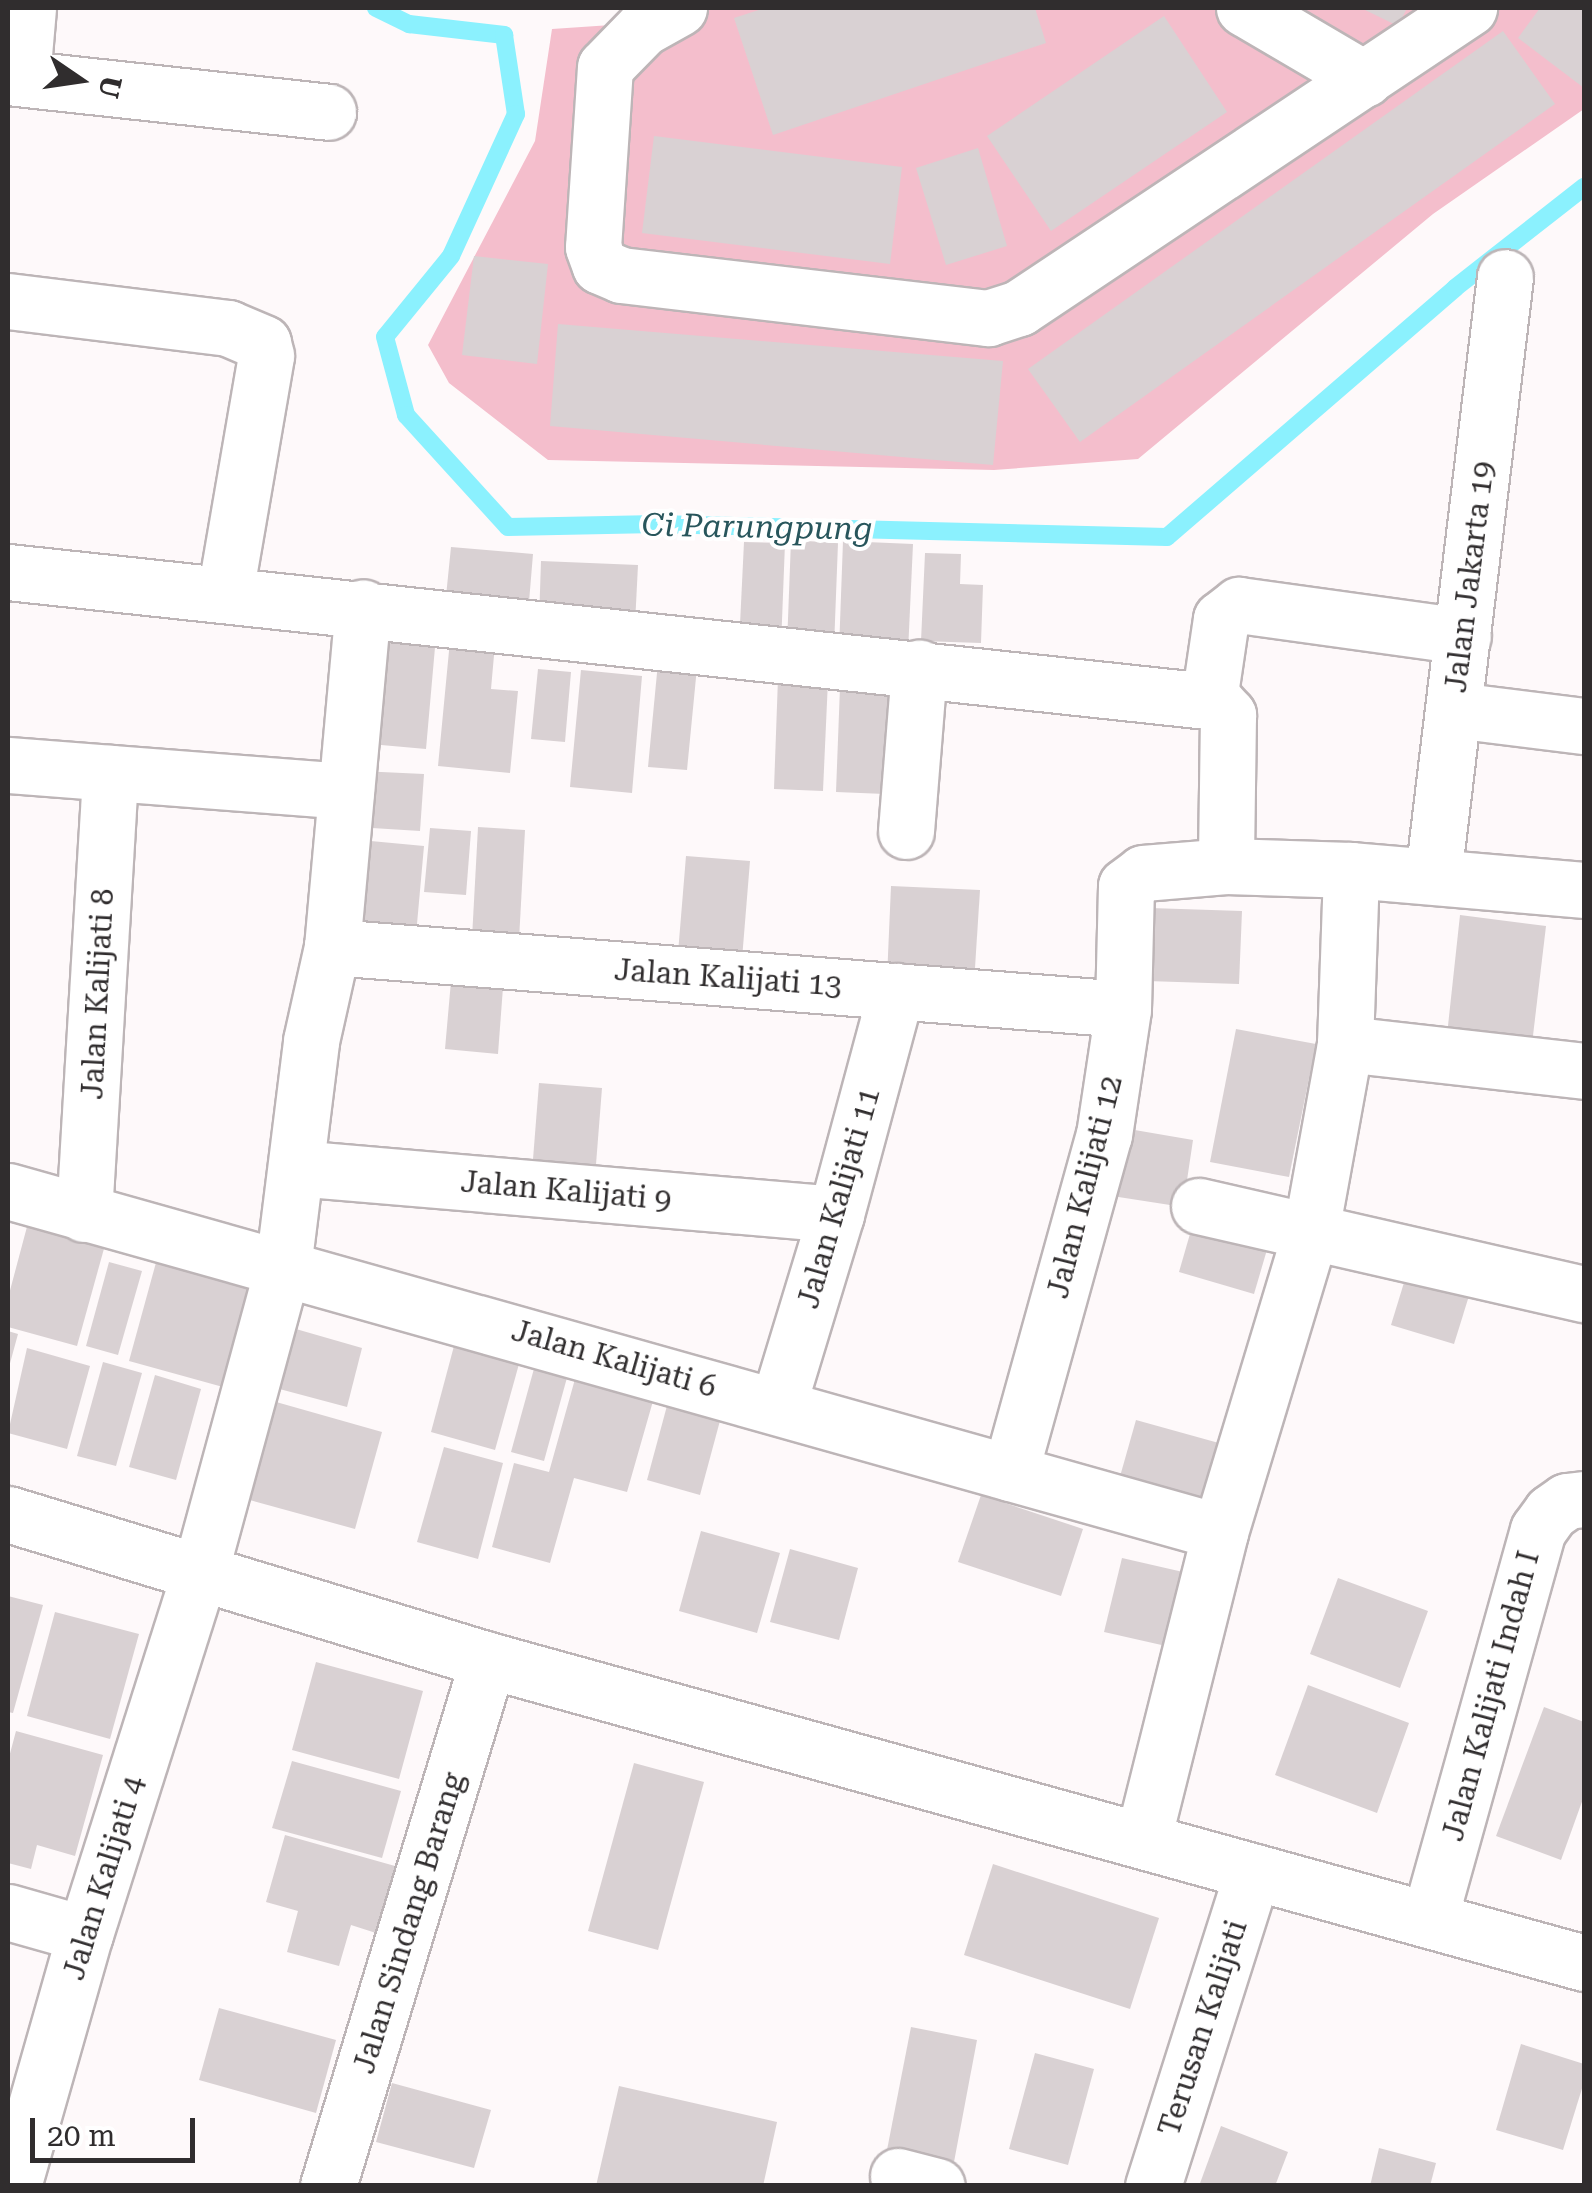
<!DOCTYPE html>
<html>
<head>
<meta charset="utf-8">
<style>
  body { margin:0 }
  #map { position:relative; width:1592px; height:2193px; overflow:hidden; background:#fef9fa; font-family:"Roboto Serif",serif }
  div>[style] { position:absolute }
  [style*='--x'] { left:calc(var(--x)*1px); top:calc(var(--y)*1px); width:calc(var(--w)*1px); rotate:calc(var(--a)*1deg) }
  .green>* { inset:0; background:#f4becc }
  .stream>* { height:18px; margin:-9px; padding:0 9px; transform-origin:9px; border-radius:9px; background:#8bf1fe }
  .building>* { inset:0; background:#d9d1d3 }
  .roads { filter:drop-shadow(2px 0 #bdb5b7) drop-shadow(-2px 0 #bdb5b7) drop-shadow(0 2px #bdb5b7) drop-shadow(0 -2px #bdb5b7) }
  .minor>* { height:55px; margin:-27.5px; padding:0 27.5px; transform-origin:27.5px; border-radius:27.5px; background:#fff }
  span { translate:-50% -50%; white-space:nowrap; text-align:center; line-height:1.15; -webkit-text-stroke:8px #fff; paint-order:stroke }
  .street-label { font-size:30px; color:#302d2e }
  .water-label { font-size:32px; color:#28565c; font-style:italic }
  .frame { position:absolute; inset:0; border:10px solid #302d2e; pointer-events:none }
  .north { position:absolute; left:30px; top:30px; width:100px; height:100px; -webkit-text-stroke:8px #fff; paint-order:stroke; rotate:103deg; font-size:28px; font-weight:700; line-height:40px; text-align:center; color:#302d2e }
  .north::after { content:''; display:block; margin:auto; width:35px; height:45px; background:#302d2e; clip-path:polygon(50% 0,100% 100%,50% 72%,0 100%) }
  .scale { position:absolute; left:30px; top:2118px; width:165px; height:45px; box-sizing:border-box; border:5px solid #302d2e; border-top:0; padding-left:12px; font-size:30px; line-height:35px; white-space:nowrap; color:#302d2e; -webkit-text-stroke:8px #fff; paint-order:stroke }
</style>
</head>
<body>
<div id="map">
  <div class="green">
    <div style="clip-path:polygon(649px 8px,1584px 8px,1584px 109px,1433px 214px,1138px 459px,994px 470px,548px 460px,449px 383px,428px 345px,535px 141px,552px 29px,626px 24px)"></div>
  </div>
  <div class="stream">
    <div style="--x:376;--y:8;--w:37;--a:26"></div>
    <div style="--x:409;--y:24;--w:96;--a:6.6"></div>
    <div style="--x:504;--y:35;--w:80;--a:81.4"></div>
    <div style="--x:516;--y:114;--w:156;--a:114.6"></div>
    <div style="--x:451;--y:256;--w:104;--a:129.2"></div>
    <div style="--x:385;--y:337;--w:81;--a:74.9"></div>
    <div style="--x:406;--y:415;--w:151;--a:47.7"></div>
    <div style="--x:508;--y:527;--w:149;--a:-1.2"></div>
    <div style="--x:657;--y:524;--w:510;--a:1.46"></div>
    <div style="--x:1167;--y:537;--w:381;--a:-40.8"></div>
    <div style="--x:1455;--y:288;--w:164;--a:-38.1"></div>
  </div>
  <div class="building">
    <div style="clip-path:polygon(765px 8px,1035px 8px,1046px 43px,773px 135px,734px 18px)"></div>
    <div style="clip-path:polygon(1361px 8px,1407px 8px,1398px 26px)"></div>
    <div style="clip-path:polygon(1540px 8px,1584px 8px,1584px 88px,1518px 38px)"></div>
    <div style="clip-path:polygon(1164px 16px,1227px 112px,1051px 231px,987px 136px)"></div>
    <div style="clip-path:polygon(1503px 31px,1555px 104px,1080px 442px,1028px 369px)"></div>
    <div style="clip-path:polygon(654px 136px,902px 167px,890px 264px,642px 233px)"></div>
    <div style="clip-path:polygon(978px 148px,1007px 246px,946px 265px,916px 168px)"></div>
    <div style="clip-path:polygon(474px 256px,548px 264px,537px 364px,462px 355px)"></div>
    <div style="clip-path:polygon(558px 324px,1003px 361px,993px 465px,550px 426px)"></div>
    <div style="clip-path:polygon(791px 540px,838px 543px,834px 647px,787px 645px)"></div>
    <div style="clip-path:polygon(843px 541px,913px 544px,908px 652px,839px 650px)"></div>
    <div style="clip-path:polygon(744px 542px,785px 543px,781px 646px,739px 645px)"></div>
    <div style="clip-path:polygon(451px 547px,533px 554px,528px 614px,445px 606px)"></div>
    <div style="clip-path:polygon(925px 553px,961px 554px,960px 584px,983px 585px,981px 643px,921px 641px)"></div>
    <div style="clip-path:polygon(541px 561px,638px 565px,635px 624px,539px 621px)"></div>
    <div style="clip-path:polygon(380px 630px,436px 636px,426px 749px,370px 744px)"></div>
    <div style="clip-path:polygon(451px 630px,496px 633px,491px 689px,518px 691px,510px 773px,438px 766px)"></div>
    <div style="clip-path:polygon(659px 652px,698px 657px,687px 770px,648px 767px)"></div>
    <div style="clip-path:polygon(538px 669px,571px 672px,565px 742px,531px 739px)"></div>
    <div style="clip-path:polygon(581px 670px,642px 676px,632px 793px,570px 787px)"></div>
    <div style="clip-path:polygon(778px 678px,828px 680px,823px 791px,774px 789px)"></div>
    <div style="clip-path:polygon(840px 687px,889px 689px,885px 794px,836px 792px)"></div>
    <div style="clip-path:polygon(360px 771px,424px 774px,420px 831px,356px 827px)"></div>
    <div style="clip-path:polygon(478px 827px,525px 830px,519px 940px,472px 938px)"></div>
    <div style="clip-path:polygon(430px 828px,471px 831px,466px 895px,424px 892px)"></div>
    <div style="clip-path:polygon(360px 840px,424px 846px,416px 935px,352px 930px)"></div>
    <div style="clip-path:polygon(686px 856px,750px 861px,742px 959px,678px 953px)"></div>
    <div style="clip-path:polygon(891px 886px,980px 890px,974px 983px,887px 978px)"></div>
    <div style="clip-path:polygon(1150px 908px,1242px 911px,1239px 984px,1147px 981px)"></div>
    <div style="clip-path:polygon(1460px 915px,1546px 926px,1532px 1044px,1447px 1035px)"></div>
    <div style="clip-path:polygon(452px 970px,504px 974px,498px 1054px,445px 1049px)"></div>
    <div style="clip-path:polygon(1236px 1029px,1316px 1044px,1289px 1177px,1210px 1162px)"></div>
    <div style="clip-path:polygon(539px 1083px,602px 1088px,595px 1177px,532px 1172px)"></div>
    <div style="clip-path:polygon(1123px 1128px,1193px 1140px,1183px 1207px,1112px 1196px)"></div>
    <div style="clip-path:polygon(1196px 1213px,1271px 1236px,1254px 1294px,1179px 1272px)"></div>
    <div style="clip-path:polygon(28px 1223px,105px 1245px,77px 1346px,8px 1327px,8px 1298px)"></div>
    <div style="clip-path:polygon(160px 1248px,254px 1274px,223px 1387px,129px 1361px)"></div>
    <div style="clip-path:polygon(109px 1262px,142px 1271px,118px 1355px,86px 1346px)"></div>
    <div style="clip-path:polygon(1410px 1263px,1473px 1283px,1454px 1344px,1391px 1325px)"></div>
    <div style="clip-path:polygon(289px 1327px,362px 1348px,347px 1407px,272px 1387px)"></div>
    <div style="clip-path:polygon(8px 1331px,18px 1334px,9px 1367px,8px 1367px)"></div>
    <div style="clip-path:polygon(454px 1346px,519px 1364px,495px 1450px,431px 1432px)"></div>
    <div style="clip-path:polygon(27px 1348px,90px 1366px,67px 1449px,8px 1433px)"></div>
    <div style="clip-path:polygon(103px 1362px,142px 1373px,116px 1466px,77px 1456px)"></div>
    <div style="clip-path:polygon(535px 1365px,568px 1374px,544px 1461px,511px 1452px)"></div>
    <div style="clip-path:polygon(155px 1375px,201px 1389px,176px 1480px,129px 1467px)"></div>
    <div style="clip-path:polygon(575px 1379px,653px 1401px,627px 1492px,574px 1478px,550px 1563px,492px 1547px,514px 1463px,549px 1472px)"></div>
    <div style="clip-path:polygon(255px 1396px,382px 1432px,355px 1529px,228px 1494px)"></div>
    <div style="clip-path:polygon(668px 1402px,721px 1417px,700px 1495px,647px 1480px)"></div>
    <div style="clip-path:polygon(1136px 1420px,1226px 1445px,1208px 1505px,1119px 1480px)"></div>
    <div style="clip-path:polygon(444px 1447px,503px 1463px,478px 1559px,417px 1542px)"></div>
    <div style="clip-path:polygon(981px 1495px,1083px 1529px,1061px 1596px,958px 1562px)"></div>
    <div style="clip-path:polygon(701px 1531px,780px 1553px,757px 1633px,679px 1611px)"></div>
    <div style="clip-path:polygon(790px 1549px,858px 1568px,839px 1640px,770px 1622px)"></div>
    <div style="clip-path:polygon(1122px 1558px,1183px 1572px,1166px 1646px,1104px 1632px)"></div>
    <div style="clip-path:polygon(1338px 1578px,1428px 1611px,1400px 1688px,1310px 1654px)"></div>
    <div style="clip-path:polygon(8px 1596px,43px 1605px,13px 1713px,8px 1712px)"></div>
    <div style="clip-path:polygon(55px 1612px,139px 1634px,110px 1739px,27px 1716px)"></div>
    <div style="clip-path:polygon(316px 1662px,423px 1691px,399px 1779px,292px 1750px)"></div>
    <div style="clip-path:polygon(1308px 1685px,1409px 1723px,1377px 1813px,1275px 1775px)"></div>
    <div style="clip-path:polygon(1544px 1707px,1584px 1722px,1584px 1796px,1561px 1860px,1496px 1836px)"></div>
    <div style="clip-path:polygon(16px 1731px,103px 1755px,75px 1856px,37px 1845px,31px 1869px,8px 1863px,8px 1761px)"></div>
    <div style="clip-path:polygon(292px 1761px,401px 1791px,382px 1858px,272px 1828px)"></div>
    <div style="clip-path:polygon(634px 1763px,704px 1782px,658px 1950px,588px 1931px)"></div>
    <div style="clip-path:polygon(285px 1835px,395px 1866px,376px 1933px,351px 1925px,339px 1966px,287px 1952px,298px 1911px,266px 1902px)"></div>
    <div style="clip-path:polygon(993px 1864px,1159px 1918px,1130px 2009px,964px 1955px)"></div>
    <div style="clip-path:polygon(219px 2008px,336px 2040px,316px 2113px,199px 2080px)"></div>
    <div style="clip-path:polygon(911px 2027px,977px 2040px,954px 2162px,887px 2150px)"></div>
    <div style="clip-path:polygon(1521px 2044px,1584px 2064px,1584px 2082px,1563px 2150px,1496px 2130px)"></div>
    <div style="clip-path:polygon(1035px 2053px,1094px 2069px,1068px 2165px,1009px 2149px)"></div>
    <div style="clip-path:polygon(392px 2083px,491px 2110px,474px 2168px,376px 2142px)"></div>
    <div style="clip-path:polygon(619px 2086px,777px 2122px,763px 2186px,596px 2186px)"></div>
    <div style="clip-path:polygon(1221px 2126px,1288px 2152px,1275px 2186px,1199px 2186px)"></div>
    <div style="clip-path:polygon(1379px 2148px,1436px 2163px,1430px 2186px,1370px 2186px)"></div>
  </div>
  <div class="roads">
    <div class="minor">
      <div style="--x:679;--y:8;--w:41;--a:150.9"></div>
      <div style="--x:643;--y:28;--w:54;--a:134.3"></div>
      <div style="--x:605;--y:67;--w:180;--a:93.8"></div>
      <div style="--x:593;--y:247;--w:20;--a:70"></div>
      <div style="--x:600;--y:266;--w:23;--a:23"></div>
      <div style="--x:621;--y:275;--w:370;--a:6.7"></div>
      <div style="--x:988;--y:318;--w:33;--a:-18"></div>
      <div style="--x:1019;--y:308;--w:541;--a:-33.69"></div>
      <div style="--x:1244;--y:8;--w:140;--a:30.4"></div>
      <div style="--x:8;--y:77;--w:322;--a:6.2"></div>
      <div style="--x:22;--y:78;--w:70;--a:-85.1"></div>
      <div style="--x:8;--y:301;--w:222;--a:7"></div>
      <div style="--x:228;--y:328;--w:38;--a:23"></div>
      <div style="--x:263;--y:343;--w:13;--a:77"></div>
      <div style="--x:266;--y:356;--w:242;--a:99.8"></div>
      <div style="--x:8;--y:572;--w:1215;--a:6.14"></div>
      <div style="--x:1216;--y:702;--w:18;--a:47"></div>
      <div style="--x:1228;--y:715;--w:151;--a:90.8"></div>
      <div style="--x:1209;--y:700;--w:82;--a:-81.6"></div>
      <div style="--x:1221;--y:619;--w:23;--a:-38"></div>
      <div style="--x:1239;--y:605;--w:226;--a:7.9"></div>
      <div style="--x:1455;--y:710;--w:130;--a:7.1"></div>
      <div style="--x:8;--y:765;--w:339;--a:4.4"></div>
      <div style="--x:906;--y:831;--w:164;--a:-85.4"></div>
      <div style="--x:1433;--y:876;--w:603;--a:-83.15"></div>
      <div style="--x:332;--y:947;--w:793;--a:4.48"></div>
      <div style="--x:1345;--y:1044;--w:241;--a:6.4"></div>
      <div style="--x:296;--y:1168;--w:542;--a:4.87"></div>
      <div style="--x:8;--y:1191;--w:1259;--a:15.71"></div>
      <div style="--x:1199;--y:1206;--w:395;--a:12.9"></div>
      <div style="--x:84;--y:1214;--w:442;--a:-86.6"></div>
      <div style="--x:778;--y:1405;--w:200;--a:-73.1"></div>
      <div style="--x:836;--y:1214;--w:231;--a:-74.9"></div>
      <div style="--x:1010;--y:1473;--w:351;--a:-74.5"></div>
      <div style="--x:1104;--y:1135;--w:127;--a:-81.4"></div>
      <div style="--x:1123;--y:1009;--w:123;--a:-88.6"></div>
      <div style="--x:1126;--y:886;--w:21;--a:-37"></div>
      <div style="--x:1143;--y:873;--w:83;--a:-4.8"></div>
      <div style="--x:1226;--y:866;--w:125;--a:1.8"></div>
      <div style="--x:8;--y:1514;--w:502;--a:16.92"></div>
      <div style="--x:488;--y:1660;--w:1137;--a:15.45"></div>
      <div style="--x:1143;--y:1839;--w:317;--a:-75.9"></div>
      <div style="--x:1220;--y:1532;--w:314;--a:-73.2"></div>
      <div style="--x:1311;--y:1231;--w:190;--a:-79.7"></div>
      <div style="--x:1345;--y:1044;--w:174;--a:-88"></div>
      <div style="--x:1351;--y:870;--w:234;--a:4.9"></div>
      <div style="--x:8;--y:1912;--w:80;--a:15.9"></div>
      <div style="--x:1429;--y:1920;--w:405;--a:-74.4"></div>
      <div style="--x:1538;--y:1530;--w:22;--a:-54"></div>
      <div style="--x:1551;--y:1512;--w:19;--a:-35"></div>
      <div style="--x:1567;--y:1501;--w:17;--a:-7"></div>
      <div style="--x:898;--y:2176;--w:40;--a:14.4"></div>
      <div style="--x:13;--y:2186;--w:262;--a:-74.1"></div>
      <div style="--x:85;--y:1934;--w:380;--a:-72.4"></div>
      <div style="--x:200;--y:1572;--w:316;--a:-74.8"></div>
      <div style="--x:283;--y:1267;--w:228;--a:-82.9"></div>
      <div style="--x:311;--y:1041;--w:96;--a:-77.4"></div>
      <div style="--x:332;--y:947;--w:341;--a:-84.8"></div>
      <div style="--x:328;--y:2186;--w:550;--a:-73.08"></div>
      <div style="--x:1153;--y:2186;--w:330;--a:-72.4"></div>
    </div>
  </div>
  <div class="street-label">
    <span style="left:1470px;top:577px;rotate:-83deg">Jalan Jakarta 19</span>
    <span style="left:728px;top:978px;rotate:4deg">Jalan Kalijati 13</span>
    <span style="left:98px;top:994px;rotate:-87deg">Jalan Kalijati 8</span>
    <span style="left:1085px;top:1187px;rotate:-76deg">Jalan Kalijati 12</span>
    <span style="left:566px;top:1191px;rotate:5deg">Jalan Kalijati 9</span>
    <span style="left:839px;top:1198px;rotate:-74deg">Jalan Kalijati 11</span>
    <span style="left:614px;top:1359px;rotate:16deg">Jalan Kalijati 6</span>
    <span style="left:1491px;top:1696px;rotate:-75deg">Jalan Kalijati Indah I</span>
    <span style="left:104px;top:1878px;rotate:-73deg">Jalan Kalijati 4</span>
    <span style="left:409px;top:1923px;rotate:-73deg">Jalan Sindang Barang</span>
    <span style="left:1203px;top:2028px;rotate:-72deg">Terusan Kalijati</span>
  </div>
  <div class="water-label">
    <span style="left:757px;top:527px;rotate:1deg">Ci Parungpung</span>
  </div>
  <div class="frame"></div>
  <div class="north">U</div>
  <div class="scale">20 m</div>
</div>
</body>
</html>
